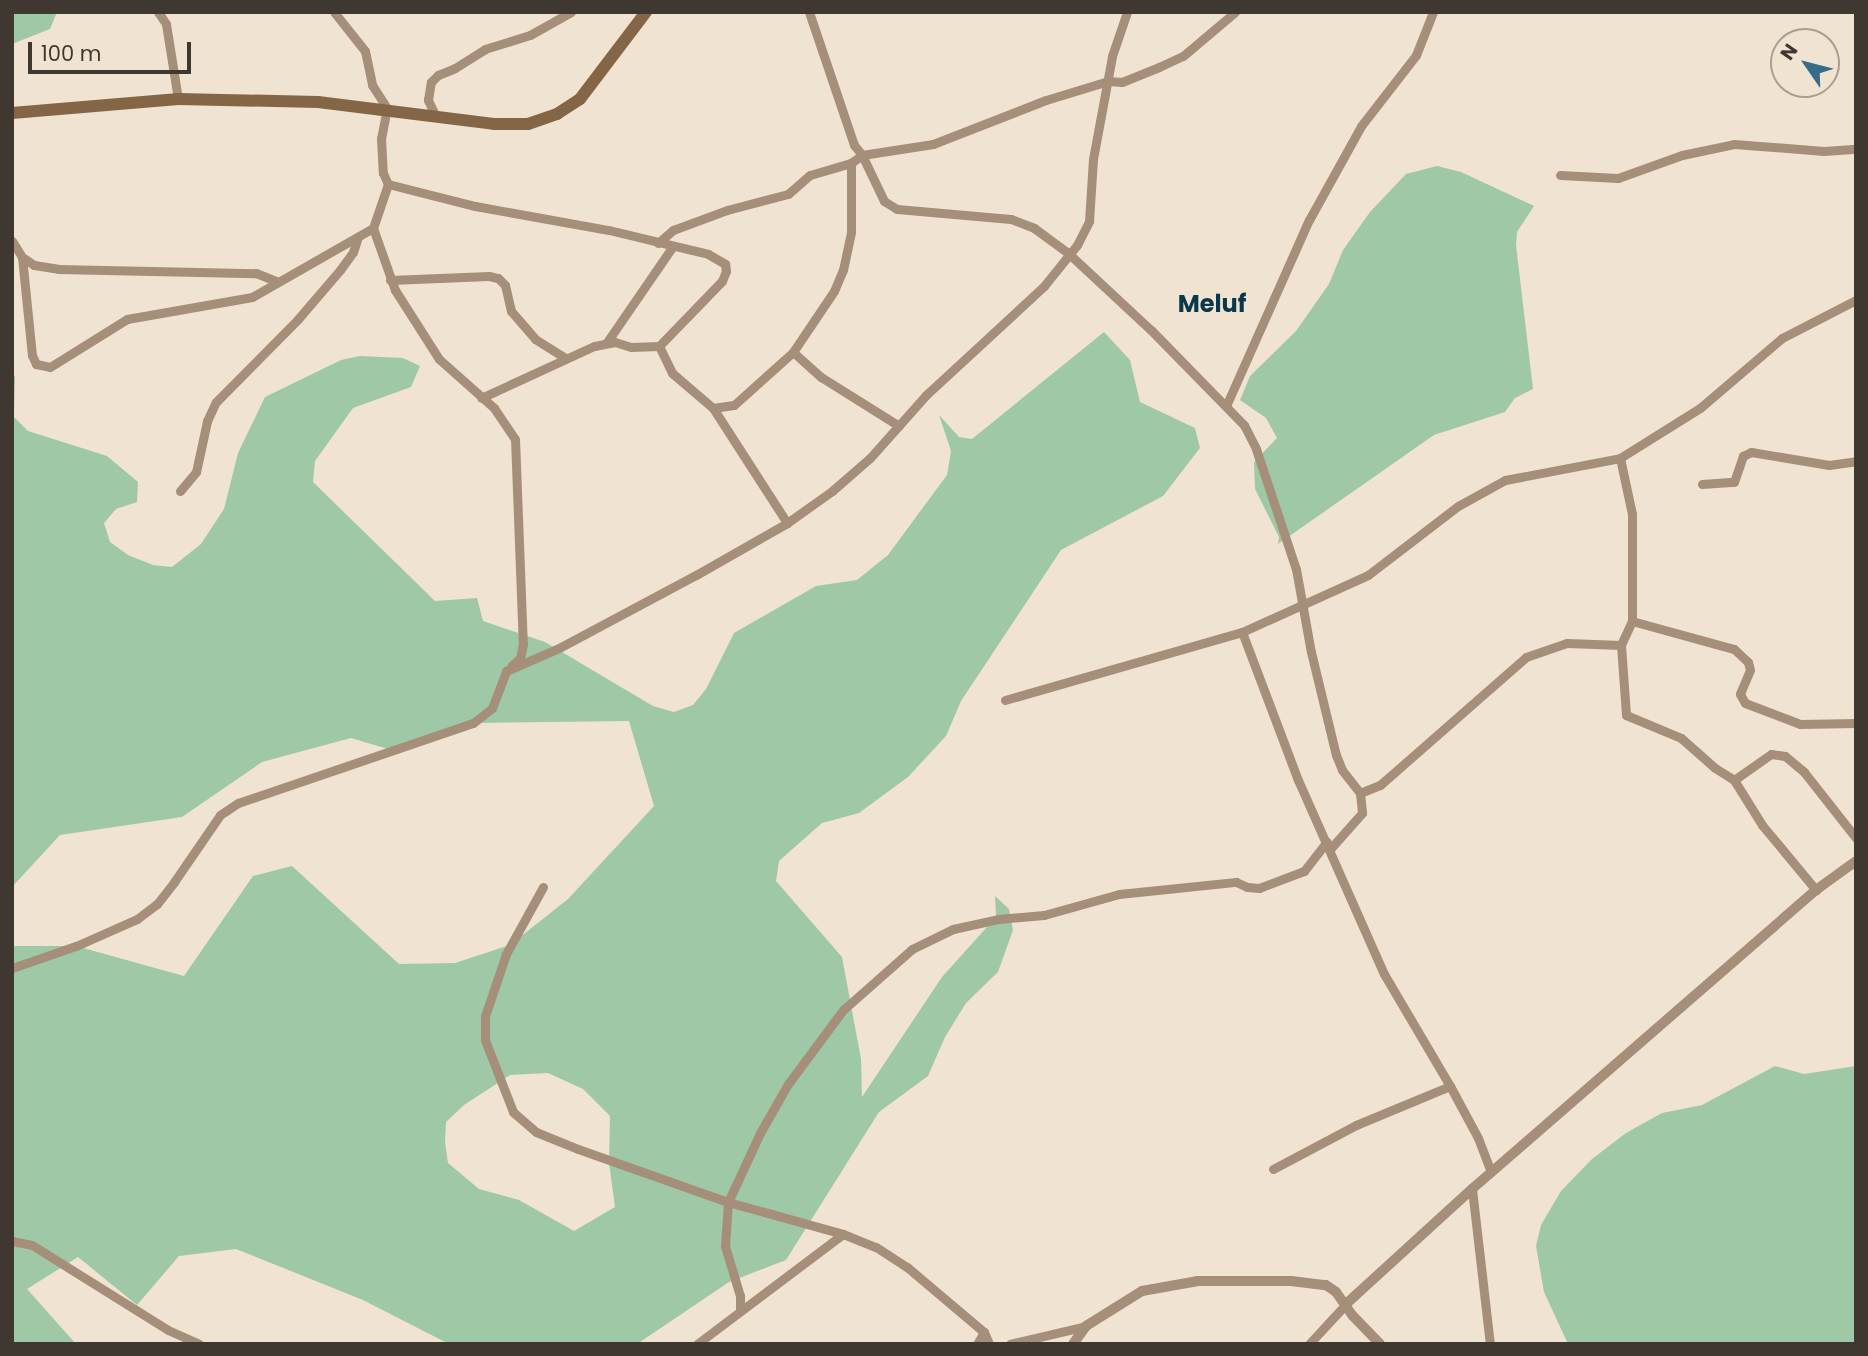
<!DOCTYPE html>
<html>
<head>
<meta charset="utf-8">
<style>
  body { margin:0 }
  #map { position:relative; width:1868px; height:1356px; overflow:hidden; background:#f1e3d1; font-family:Poppins,sans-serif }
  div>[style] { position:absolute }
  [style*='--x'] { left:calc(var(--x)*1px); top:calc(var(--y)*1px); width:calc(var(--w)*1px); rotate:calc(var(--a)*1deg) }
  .green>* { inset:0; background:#9fc8a7 }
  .minor>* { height:9px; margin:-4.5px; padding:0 4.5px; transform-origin:4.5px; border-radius:4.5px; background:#a58f7a }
  .tertiary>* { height:10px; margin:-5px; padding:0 5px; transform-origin:5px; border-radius:5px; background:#a58f7a }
  .secondary>* { height:12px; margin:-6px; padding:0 6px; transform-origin:6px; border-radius:6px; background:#846646 }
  span { translate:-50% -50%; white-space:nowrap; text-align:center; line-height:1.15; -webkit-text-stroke:5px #f1e3d1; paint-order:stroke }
  .quarter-label { font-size:24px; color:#09384c; font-weight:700 }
  .frame { position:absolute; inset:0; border:14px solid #3e3831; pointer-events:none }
  .north { position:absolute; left:1770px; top:28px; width:70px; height:70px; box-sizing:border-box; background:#f1e3d1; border:2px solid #a99f91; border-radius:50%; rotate:305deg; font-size:19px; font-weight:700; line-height:28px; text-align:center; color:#3e3831 }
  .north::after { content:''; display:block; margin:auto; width:24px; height:32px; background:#366c87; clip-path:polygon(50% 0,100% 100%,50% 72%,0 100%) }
  .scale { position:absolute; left:28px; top:42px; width:163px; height:32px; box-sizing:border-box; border:4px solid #3e3831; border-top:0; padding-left:9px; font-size:21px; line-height:24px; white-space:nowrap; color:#3e3831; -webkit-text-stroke:5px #f1e3d1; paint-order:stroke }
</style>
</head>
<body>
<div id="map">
  <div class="green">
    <div style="clip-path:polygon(12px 12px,57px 12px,50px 29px,12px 44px)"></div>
    <div style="clip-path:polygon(1437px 166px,1461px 172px,1534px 206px,1517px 232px,1516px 245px,1533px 389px,1515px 398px,1505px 412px,1434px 435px,1278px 544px,1279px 537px,1255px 489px,1254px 462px,1277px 438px,1266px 418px,1240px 400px,1250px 376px,1296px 331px,1329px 284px,1343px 250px,1370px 212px,1406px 174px)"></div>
    <div style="clip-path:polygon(evenodd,1104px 332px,1130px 360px,1140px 402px,1195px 428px,1200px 448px,1163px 496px,1061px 550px,961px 701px,946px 736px,908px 777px,859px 813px,822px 823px,779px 861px,776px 881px,842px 957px,861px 1059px,862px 1097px,942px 977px,996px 917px,995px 896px,1009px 909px,1013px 930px,998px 972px,966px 1003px,945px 1037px,928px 1076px,879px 1112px,786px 1260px,729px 1282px,637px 1344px,449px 1344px,363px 1300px,236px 1249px,179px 1256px,137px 1305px,78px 1257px,27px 1289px,76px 1344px,12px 1344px,12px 946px,76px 946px,184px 976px,253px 876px,292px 866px,399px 964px,455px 963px,510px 945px,568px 899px,654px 806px,629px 721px,473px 723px,388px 749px,351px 738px,262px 762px,182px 817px,60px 835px,12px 887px,12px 373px,15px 377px,14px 417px,28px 431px,107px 456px,138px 482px,137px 502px,116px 509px,104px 523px,110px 542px,128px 555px,153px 565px,172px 567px,201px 544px,224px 509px,238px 453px,265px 397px,341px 360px,360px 356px,403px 358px,420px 366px,411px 387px,353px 408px,315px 461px,313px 482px,435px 601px,477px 598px,483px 621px,545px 642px,653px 706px,674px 712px,693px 705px,706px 689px,734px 633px,816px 586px,857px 580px,888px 555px,947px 475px,951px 451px,939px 415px,959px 437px,972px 439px,1104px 332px,548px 1073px,583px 1089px,610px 1116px,609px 1163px,615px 1207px,574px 1231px,519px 1200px,479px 1189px,448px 1163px,445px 1142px,446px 1122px,464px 1105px,510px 1075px,548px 1073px)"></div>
    <div style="clip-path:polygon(1775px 1066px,1804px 1074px,1856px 1066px,1856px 1344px,1568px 1344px,1544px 1292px,1536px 1246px,1541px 1225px,1561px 1191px,1592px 1159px,1626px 1133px,1662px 1113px,1702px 1105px)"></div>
  </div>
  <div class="minor">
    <div style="--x:158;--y:12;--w:14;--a:56"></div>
    <div style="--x:166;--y:24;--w:76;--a:80.9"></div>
    <div style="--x:334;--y:12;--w:50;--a:51.5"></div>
    <div style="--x:365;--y:51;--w:35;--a:78"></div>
    <div style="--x:372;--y:85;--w:27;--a:57"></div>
    <div style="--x:387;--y:108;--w:31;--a:101"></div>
    <div style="--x:381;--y:138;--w:35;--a:87"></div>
    <div style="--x:383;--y:173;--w:12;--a:66"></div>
    <div style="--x:388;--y:184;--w:90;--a:14.2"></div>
    <div style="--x:475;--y:206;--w:136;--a:10.2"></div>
    <div style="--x:609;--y:230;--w:102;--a:13.6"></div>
    <div style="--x:708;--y:254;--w:20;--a:30"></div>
    <div style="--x:725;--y:264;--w:7;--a:82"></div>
    <div style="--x:726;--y:271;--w:11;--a:112"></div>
    <div style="--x:722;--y:281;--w:91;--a:134.1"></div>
    <div style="--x:659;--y:346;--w:28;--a:178"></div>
    <div style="--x:631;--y:347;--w:17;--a:-163"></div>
    <div style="--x:615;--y:342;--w:21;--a:169"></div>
    <div style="--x:594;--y:346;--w:124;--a:155.3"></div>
    <div style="--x:809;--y:12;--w:140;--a:71.3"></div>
    <div style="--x:854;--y:145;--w:13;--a:51"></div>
    <div style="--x:862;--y:155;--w:51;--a:64.4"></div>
    <div style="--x:884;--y:201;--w:15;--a:32"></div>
    <div style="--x:897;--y:209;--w:114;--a:5"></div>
    <div style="--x:1011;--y:219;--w:25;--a:21"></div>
    <div style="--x:1034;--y:228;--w:42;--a:36.3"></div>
    <div style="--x:1068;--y:253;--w:113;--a:42.9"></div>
    <div style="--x:1151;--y:330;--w:133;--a:45.6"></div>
    <div style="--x:1244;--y:425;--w:27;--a:63"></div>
    <div style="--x:1256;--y:449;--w:126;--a:71.6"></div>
    <div style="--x:1296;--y:569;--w:84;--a:79.8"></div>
    <div style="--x:1311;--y:652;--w:106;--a:76.4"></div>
    <div style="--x:1336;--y:755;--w:16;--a:68"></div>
    <div style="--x:1342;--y:770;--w:29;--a:52"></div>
    <div style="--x:1360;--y:793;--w:20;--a:84"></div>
    <div style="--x:1362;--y:813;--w:48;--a:131.6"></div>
    <div style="--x:435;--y:115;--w:17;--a:-115"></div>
    <div style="--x:428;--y:100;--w:18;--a:-81"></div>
    <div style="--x:431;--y:82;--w:10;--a:-45"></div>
    <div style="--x:438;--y:75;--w:18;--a:-22"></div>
    <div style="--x:455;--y:68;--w:36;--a:-32"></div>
    <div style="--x:485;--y:49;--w:47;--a:-17.3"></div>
    <div style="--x:530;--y:35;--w:47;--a:-29.3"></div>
    <div style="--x:1560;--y:175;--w:58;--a:3"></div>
    <div style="--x:1618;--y:178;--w:68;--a:-19.8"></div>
    <div style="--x:1682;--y:155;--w:53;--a:-11.9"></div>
    <div style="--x:1734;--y:144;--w:90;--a:4.4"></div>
    <div style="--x:1824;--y:151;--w:32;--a:-4"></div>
    <div style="--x:388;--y:184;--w:46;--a:108.8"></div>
    <div style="--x:373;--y:228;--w:66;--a:70.5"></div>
    <div style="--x:395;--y:290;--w:82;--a:57.5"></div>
    <div style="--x:439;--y:359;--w:74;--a:41.7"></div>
    <div style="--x:494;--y:408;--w:37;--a:56"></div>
    <div style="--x:515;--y:439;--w:205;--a:87.8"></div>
    <div style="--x:523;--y:644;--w:14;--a:102"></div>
    <div style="--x:520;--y:658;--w:12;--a:138"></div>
    <div style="--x:12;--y:241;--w:19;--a:58"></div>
    <div style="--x:22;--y:257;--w:99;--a:84.2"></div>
    <div style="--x:32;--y:355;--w:10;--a:66"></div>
    <div style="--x:36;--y:364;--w:14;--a:12"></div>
    <div style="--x:50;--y:367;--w:91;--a:-31.9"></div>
    <div style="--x:127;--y:319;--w:127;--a:-10"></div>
    <div style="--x:252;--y:297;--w:139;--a:-29.7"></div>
    <div style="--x:658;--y:243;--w:20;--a:-41"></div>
    <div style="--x:673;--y:230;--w:58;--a:-20.3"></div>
    <div style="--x:727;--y:210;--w:63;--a:-14.7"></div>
    <div style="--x:788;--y:194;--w:29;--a:-41"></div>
    <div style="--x:810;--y:175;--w:43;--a:-16.3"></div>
    <div style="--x:851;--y:163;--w:14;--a:-36"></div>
    <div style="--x:862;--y:155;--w:72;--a:-8.8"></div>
    <div style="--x:933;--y:144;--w:121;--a:-21.3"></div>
    <div style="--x:1046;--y:100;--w:65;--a:-17"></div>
    <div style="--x:1108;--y:81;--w:14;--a:4"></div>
    <div style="--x:1122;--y:82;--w:40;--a:-22"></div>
    <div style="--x:1159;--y:67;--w:26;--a:-25"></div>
    <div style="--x:1183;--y:56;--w:68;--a:-40.2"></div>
    <div style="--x:22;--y:257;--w:14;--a:34"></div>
    <div style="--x:34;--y:265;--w:24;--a:9"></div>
    <div style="--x:58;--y:269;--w:198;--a:1.2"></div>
    <div style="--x:256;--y:273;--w:22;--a:22"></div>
    <div style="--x:390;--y:280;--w:99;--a:-2.3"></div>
    <div style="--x:489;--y:276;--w:9;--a:13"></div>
    <div style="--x:498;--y:278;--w:10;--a:45"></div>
    <div style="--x:505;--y:285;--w:27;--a:77"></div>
    <div style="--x:511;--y:311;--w:37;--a:49"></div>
    <div style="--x:535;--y:339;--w:36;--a:32"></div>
    <div style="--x:607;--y:342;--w:116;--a:-55.5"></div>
    <div style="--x:659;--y:346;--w:30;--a:64"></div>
    <div style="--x:672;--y:373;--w:54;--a:40.5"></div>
    <div style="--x:713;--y:408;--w:137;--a:57.2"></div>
    <div style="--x:793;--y:352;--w:38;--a:42"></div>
    <div style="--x:821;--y:377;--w:92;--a:32.1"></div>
    <div style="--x:1226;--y:406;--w:204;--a:-66"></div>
    <div style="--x:1309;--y:220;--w:107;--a:-61"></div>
    <div style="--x:1361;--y:126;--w:90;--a:-52.2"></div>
    <div style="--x:1416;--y:55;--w:46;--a:-68.4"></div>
    <div style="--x:713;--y:408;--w:21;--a:-8"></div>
    <div style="--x:734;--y:405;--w:79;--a:-41.9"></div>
    <div style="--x:793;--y:352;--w:73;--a:-56.1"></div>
    <div style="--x:834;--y:291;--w:23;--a:-67"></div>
    <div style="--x:843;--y:270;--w:39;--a:-78"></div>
    <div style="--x:851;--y:232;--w:69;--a:-90"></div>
    <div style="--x:1620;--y:458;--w:57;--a:77.9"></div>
    <div style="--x:1632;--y:514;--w:107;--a:90"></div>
    <div style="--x:1632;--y:621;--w:26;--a:115"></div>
    <div style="--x:1621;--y:645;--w:70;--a:85.9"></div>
    <div style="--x:1626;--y:715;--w:60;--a:22.7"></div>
    <div style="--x:1681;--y:738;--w:45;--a:41.4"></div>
    <div style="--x:1715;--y:768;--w:22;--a:32"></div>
    <div style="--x:1734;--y:780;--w:53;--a:58.1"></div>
    <div style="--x:1762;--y:825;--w:85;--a:50.3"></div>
    <div style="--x:1702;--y:484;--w:32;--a:-4"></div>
    <div style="--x:1734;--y:482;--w:28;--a:-71"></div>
    <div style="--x:1743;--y:456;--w:9;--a:-27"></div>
    <div style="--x:1751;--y:452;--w:79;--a:9.5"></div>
    <div style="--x:1829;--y:465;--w:27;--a:-8"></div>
    <div style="--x:180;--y:491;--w:25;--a:-50"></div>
    <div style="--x:196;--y:472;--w:52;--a:-77.8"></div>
    <div style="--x:207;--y:421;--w:21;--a:-65"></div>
    <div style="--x:216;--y:402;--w:117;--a:-45.3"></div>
    <div style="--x:298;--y:319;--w:65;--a:-49.4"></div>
    <div style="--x:340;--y:270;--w:22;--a:-54"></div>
    <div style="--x:353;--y:252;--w:16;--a:-72"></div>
    <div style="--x:1632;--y:621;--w:106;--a:15.4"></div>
    <div style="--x:1734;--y:649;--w:19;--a:43"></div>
    <div style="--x:1748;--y:662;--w:8;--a:76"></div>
    <div style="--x:1750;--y:670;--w:26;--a:113"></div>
    <div style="--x:1740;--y:694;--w:10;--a:61"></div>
    <div style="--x:1745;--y:703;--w:59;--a:20.9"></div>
    <div style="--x:1800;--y:724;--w:56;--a:-1"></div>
    <div style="--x:1242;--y:632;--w:158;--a:69.3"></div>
    <div style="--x:1298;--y:780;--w:212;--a:66.1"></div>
    <div style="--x:1384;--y:974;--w:130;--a:59.5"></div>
    <div style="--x:1450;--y:1086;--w:59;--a:61.7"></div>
    <div style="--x:1478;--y:1138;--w:36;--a:69"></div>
    <div style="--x:1005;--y:700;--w:247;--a:-16"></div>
    <div style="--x:1242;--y:632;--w:138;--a:-24.3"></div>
    <div style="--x:1368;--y:575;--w:113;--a:-37.5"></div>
    <div style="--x:1458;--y:506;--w:54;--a:-29"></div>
    <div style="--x:1505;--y:480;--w:117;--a:-10.8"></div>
    <div style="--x:1620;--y:458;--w:94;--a:-32"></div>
    <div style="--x:1700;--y:408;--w:108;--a:-40.5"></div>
    <div style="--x:1782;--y:338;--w:83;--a:-27.2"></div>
    <div style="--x:1734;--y:780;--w:45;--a:-35.1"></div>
    <div style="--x:1771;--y:754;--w:14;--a:8"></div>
    <div style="--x:1785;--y:756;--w:25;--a:40"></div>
    <div style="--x:1804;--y:772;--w:84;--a:51.8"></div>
    <div style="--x:1360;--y:793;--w:22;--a:-22"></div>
    <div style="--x:1380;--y:785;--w:194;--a:-41.2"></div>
    <div style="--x:1526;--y:657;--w:43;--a:-18.9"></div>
    <div style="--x:1567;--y:643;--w:54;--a:2.1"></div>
    <div style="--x:543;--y:887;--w:77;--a:118.9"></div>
    <div style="--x:506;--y:954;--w:65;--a:108.7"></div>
    <div style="--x:485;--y:1016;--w:24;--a:90"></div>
    <div style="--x:485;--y:1040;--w:77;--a:68.7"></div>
    <div style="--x:513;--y:1112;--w:30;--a:41"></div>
    <div style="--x:536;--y:1132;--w:45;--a:22"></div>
    <div style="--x:578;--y:1149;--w:159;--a:19.5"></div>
    <div style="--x:728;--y:1202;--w:119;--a:15.5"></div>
    <div style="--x:843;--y:1234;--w:35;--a:22"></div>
    <div style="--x:876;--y:1247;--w:37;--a:33"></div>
    <div style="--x:907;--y:1267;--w:101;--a:40.2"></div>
    <div style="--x:984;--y:1332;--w:13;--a:67"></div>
    <div style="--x:12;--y:968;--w:68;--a:-19"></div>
    <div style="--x:76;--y:946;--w:67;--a:-23.9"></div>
    <div style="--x:137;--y:919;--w:25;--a:-37"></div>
    <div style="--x:157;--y:904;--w:28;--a:-52"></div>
    <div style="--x:174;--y:882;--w:81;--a:-55.5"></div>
    <div style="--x:220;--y:815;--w:22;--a:-34"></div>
    <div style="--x:238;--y:803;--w:248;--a:-18.8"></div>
    <div style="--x:473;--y:723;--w:24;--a:-38"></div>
    <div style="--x:492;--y:708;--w:40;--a:-69"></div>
    <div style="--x:506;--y:671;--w:58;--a:-23.5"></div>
    <div style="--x:559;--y:648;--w:155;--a:-28.1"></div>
    <div style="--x:696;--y:575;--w:105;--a:-29.7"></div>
    <div style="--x:787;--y:523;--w:55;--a:-35.4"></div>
    <div style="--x:832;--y:491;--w:50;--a:-41"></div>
    <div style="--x:870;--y:458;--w:84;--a:-48.4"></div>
    <div style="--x:926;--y:395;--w:161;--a:-42.7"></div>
    <div style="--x:1044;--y:286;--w:53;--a:-51.2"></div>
    <div style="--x:1077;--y:245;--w:27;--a:-63"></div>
    <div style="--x:1089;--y:221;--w:62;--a:-86.3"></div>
    <div style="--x:1093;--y:159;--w:105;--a:-79.5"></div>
    <div style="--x:1112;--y:56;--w:46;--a:-71.2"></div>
    <div style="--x:1273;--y:1169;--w:94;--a:-27.9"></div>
    <div style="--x:1356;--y:1125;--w:102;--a:-22.5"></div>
    <div style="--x:1472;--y:1189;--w:156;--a:83.4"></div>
    <div style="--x:12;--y:1241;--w:20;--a:11"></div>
    <div style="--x:32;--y:1245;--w:160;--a:32"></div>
    <div style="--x:168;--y:1330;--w:34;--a:24"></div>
    <div style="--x:740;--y:1311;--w:15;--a:-90"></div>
    <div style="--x:740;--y:1296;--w:52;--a:-106.7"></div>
    <div style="--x:725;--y:1246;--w:44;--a:-86.1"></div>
    <div style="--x:728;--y:1202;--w:76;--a:-65.1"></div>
    <div style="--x:760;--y:1133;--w:56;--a:-60.3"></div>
    <div style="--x:788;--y:1084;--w:92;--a:-53.4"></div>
    <div style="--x:843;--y:1010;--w:92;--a:-41.5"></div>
    <div style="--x:912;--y:949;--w:46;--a:-26"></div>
    <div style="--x:953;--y:929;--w:46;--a:-12.5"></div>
    <div style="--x:998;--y:919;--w:46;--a:-5"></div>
    <div style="--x:1044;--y:915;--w:78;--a:-15.6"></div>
    <div style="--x:1119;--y:894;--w:118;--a:-5.9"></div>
    <div style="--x:1236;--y:882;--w:12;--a:24"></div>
    <div style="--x:1247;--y:887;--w:12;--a:5"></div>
    <div style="--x:1259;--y:888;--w:48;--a:-20.7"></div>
    <div style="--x:1304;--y:871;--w:37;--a:-52"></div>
    <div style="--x:697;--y:1344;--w:183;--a:-37"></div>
    <div style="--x:977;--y:1344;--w:14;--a:-60"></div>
    <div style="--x:1010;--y:1344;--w:78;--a:-13.3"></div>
    <div style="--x:1309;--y:1344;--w:54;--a:-47.2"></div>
  </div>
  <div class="tertiary">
    <div style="--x:1346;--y:1304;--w:171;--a:-42.4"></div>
    <div style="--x:1472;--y:1189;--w:456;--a:-41"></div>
    <div style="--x:1816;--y:890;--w:49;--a:-35.9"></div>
    <div style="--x:1073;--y:1344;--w:22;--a:-54"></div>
    <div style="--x:1086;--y:1326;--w:66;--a:-32"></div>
    <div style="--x:1142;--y:1291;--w:57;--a:-10.1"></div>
    <div style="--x:1198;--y:1281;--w:93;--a:0"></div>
    <div style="--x:1291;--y:1281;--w:35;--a:7"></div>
    <div style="--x:1326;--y:1285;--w:12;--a:35"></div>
    <div style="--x:1336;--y:1292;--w:29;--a:55"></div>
    <div style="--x:1353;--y:1316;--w:39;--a:46"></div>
  </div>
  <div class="secondary">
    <div style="--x:12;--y:113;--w:167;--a:-4.8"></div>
    <div style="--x:178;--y:99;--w:140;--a:1.2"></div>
    <div style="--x:318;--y:102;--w:177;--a:7.1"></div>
    <div style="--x:494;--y:124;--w:34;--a:0"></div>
    <div style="--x:528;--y:124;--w:31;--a:-19"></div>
    <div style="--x:557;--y:114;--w:27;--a:-33"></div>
    <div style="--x:580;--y:99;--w:109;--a:-52.8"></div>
  </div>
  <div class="quarter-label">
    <span style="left:1212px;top:304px">Meluf</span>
  </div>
  <div class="frame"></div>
  <div class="north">N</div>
  <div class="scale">100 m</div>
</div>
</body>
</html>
